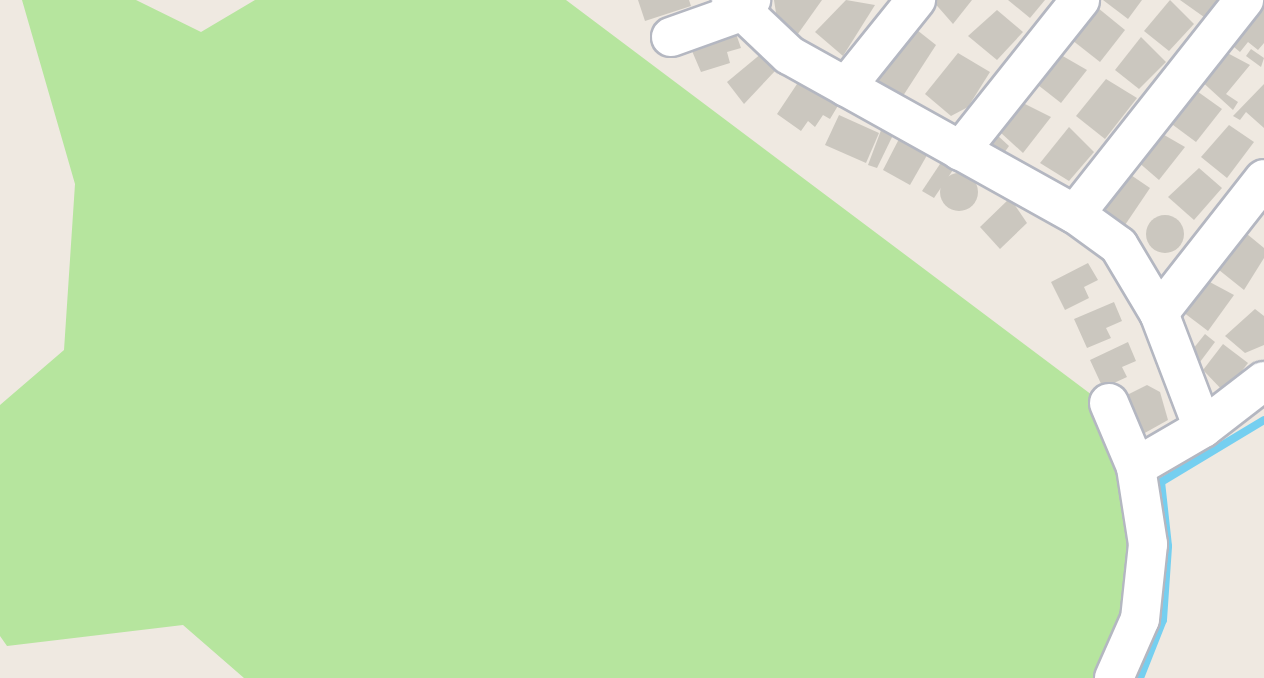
<!DOCTYPE html>
<html>
<head>
<meta charset="utf-8">
<style>
  body { margin:0 }
  #map { position:relative; width:1264px; height:678px; overflow:hidden; background:#efe9e1; font-family:Ubuntu,sans-serif }
  div>[style] { position:absolute }
  [style*='--x'] { left:calc(var(--x)*1px); top:calc(var(--y)*1px); width:calc(var(--w)*1px); rotate:calc(var(--a)*1deg) }
  .green>* { inset:0; background:#b6e59e }
  .stream>* { height:8px; margin:-4px; padding:0 4px; transform-origin:4px; border-radius:4px; background:#75cff0 }
  .building>* { inset:0; background:#cbc7bf }
  .round { border-radius:50% }
  .roads { filter:drop-shadow(2px 0 #b4b7c1) drop-shadow(-2px 0 #b4b7c1) drop-shadow(0 2px #b4b7c1) drop-shadow(0 -2px #b4b7c1) }
  .minor>* { height:38px; margin:-19px; padding:0 19px; transform-origin:19px; border-radius:19px; background:#fff }
  span { translate:-50% -50%; white-space:nowrap; text-align:center; line-height:1.15; -webkit-text-stroke:6px #fff; paint-order:stroke }
</style>
</head>
<body>
<div id="map">
  <div class="green">
    <div style="clip-path:polygon(22px 0,136px 0,201px 32px,255px 0,566px 0,1092px 395px,1123px 475px,1133px 542px,1128px 621px,1097px 678px,244px 678px,183px 625px,7px 646px,0 636px,0 405px,64px 350px,75px 184px)"></div>
  </div>
  <div class="stream">
    <div style="--x:1140;--y:678;--w:62;--a:-68.4"></div>
    <div style="--x:1163;--y:620;--w:74;--a:-86.1"></div>
    <div style="--x:1168;--y:546;--w:64;--a:-96.2"></div>
    <div style="--x:1161;--y:482;--w:120;--a:-31"></div>
  </div>
  <div class="building">
    <div style="clip-path:polygon(638px 0,689px 0,691px 6px,645px 21px)"></div>
    <div style="clip-path:polygon(774px 0,822px 0,795px 38px,778px 26px)"></div>
    <div style="clip-path:polygon(846px 0,875px 5px,843px 56px,815px 32px)"></div>
    <div style="clip-path:polygon(932px 0,972px 0,953px 24px)"></div>
    <div style="clip-path:polygon(1008px 0,1045px 0,1030px 18px)"></div>
    <div style="clip-path:polygon(1103px 0,1142px 0,1128px 19px)"></div>
    <div style="clip-path:polygon(1170px 0,1194px 24px,1169px 51px,1144px 31px)"></div>
    <div style="clip-path:polygon(1180px 0,1218px 0,1204px 17px)"></div>
    <div style="clip-path:polygon(1257px 3px,1264px 8px,1264px 43px,1258px 50px,1248px 42px,1240px 52px,1228px 42px)"></div>
    <div style="clip-path:polygon(1098px 8px,1125px 30px,1100px 62px,1072px 40px)"></div>
    <div style="clip-path:polygon(997px 10px,1023px 32px,997px 60px,968px 36px)"></div>
    <div style="clip-path:polygon(734px 28px,741px 48px,727px 52px,730px 63px,701px 72px,692px 51px)"></div>
    <div style="clip-path:polygon(917px 30px,936px 45px,901px 99px,873px 78px)"></div>
    <div style="clip-path:polygon(1141px 37px,1166px 62px,1139px 89px,1115px 70px)"></div>
    <div style="clip-path:polygon(1218px 48px,1250px 65px,1226px 94px,1238px 102px,1233px 110px,1198px 78px)"></div>
    <div style="clip-path:polygon(1251px 49px,1264px 58px,1261px 67px,1246px 56px)"></div>
    <div style="clip-path:polygon(762px 53px,775px 71px,744px 104px,727px 82px)"></div>
    <div style="clip-path:polygon(958px 53px,990px 72px,968px 107px,951px 116px,925px 94px)"></div>
    <div style="clip-path:polygon(1061px 55px,1087px 70px,1061px 103px,1038px 85px)"></div>
    <div style="clip-path:polygon(1106px 79px,1137px 98px,1105px 139px,1076px 116px)"></div>
    <div style="clip-path:polygon(799px 81px,839px 104px,830px 119px,823px 115px,815px 127px,808px 121px,801px 131px,777px 114px)"></div>
    <div style="clip-path:polygon(1264px 84px,1264px 128px,1246px 112px,1240px 120px,1233px 116px)"></div>
    <div style="clip-path:polygon(1194px 89px,1222px 109px,1196px 142px,1169px 122px)"></div>
    <div style="clip-path:polygon(1023px 103px,1051px 117px,1023px 153px,1000px 132px)"></div>
    <div style="clip-path:polygon(839px 115px,879px 133px,866px 163px,825px 145px)"></div>
    <div style="clip-path:polygon(883px 125px,895px 131px,877px 168px,868px 165px)"></div>
    <div style="clip-path:polygon(1229px 125px,1254px 142px,1227px 178px,1201px 157px)"></div>
    <div style="clip-path:polygon(1069px 127px,1094px 152px,1069px 181px,1040px 163px)"></div>
    <div style="clip-path:polygon(1159px 132px,1185px 147px,1159px 180px,1137px 161px)"></div>
    <div style="clip-path:polygon(996px 134px,1009px 146px,1004px 153px,990px 142px)"></div>
    <div style="clip-path:polygon(900px 137px,930px 150px,910px 185px,883px 170px)"></div>
    <div style="clip-path:polygon(944px 158px,957px 164px,934px 198px,922px 191px)"></div>
    <div style="clip-path:polygon(1199px 168px,1222px 188px,1194px 220px,1168px 197px)"></div>
    <div style="clip-path:polygon(1125px 171px,1150px 188px,1123px 228px,1099px 203px)"></div>
    <div class="round" style="left:940px;top:173px;width:38px;height:38px"></div>
    <div style="clip-path:polygon(1010px 198px,1027px 223px,1000px 249px,980px 227px)"></div>
    <div class="round" style="left:1146px;top:215px;width:38px;height:38px"></div>
    <div style="clip-path:polygon(1247px 234px,1264px 248px,1264px 258px,1244px 290px,1214px 266px)"></div>
    <div style="clip-path:polygon(1088px 263px,1098px 280px,1084px 287px,1089px 298px,1065px 310px,1051px 282px)"></div>
    <div style="clip-path:polygon(1206px 280px,1234px 295px,1208px 331px,1183px 312px)"></div>
    <div style="clip-path:polygon(1114px 302px,1122px 321px,1106px 328px,1111px 338px,1087px 348px,1074px 319px)"></div>
    <div style="clip-path:polygon(1255px 309px,1264px 316px,1264px 345px,1245px 353px,1225px 336px)"></div>
    <div style="clip-path:polygon(1205px 334px,1215px 342px,1200px 362px,1189px 354px)"></div>
    <div style="clip-path:polygon(1128px 342px,1136px 361px,1122px 367px,1127px 377px,1103px 388px,1090px 360px)"></div>
    <div style="clip-path:polygon(1223px 344px,1248px 363px,1225px 393px,1203px 370px)"></div>
    <div style="clip-path:polygon(1147px 385px,1160px 392px,1168px 420px,1134px 439px,1127px 395px)"></div>
  </div>
  <div class="roads">
    <div class="minor">
      <div style="--x:731;--y:0;--w:80;--a:43.5"></div>
      <div style="--x:789;--y:55;--w:327;--a:29.1"></div>
      <div style="--x:1075;--y:214;--w:54;--a:36"></div>
      <div style="--x:1119;--y:246;--w:78;--a:59.2"></div>
      <div style="--x:1159;--y:313;--w:123;--a:69.1"></div>
      <div style="--x:671;--y:37;--w:74;--a:-19.7"></div>
      <div style="--x:741;--y:12;--w:16;--a:-50"></div>
      <div style="--x:846;--y:87;--w:112;--a:-51.2"></div>
      <div style="--x:960;--y:151;--w:193;--a:-51.5"></div>
      <div style="--x:1075;--y:214;--w:273;--a:-51.7"></div>
      <div style="--x:1159;--y:313;--w:170;--a:-51.9"></div>
      <div style="--x:1109;--y:403;--w:69;--a:67.1"></div>
      <div style="--x:1114;--y:678;--w:64;--a:-66.2"></div>
      <div style="--x:1140;--y:619;--w:75;--a:-83.9"></div>
      <div style="--x:1148;--y:544;--w:78;--a:-98.9"></div>
      <div style="--x:1136;--y:467;--w:78;--a:-30.2"></div>
      <div style="--x:1203;--y:428;--w:77;--a:-37.6"></div>
    </div>
  </div>
</div>
</body>
</html>
